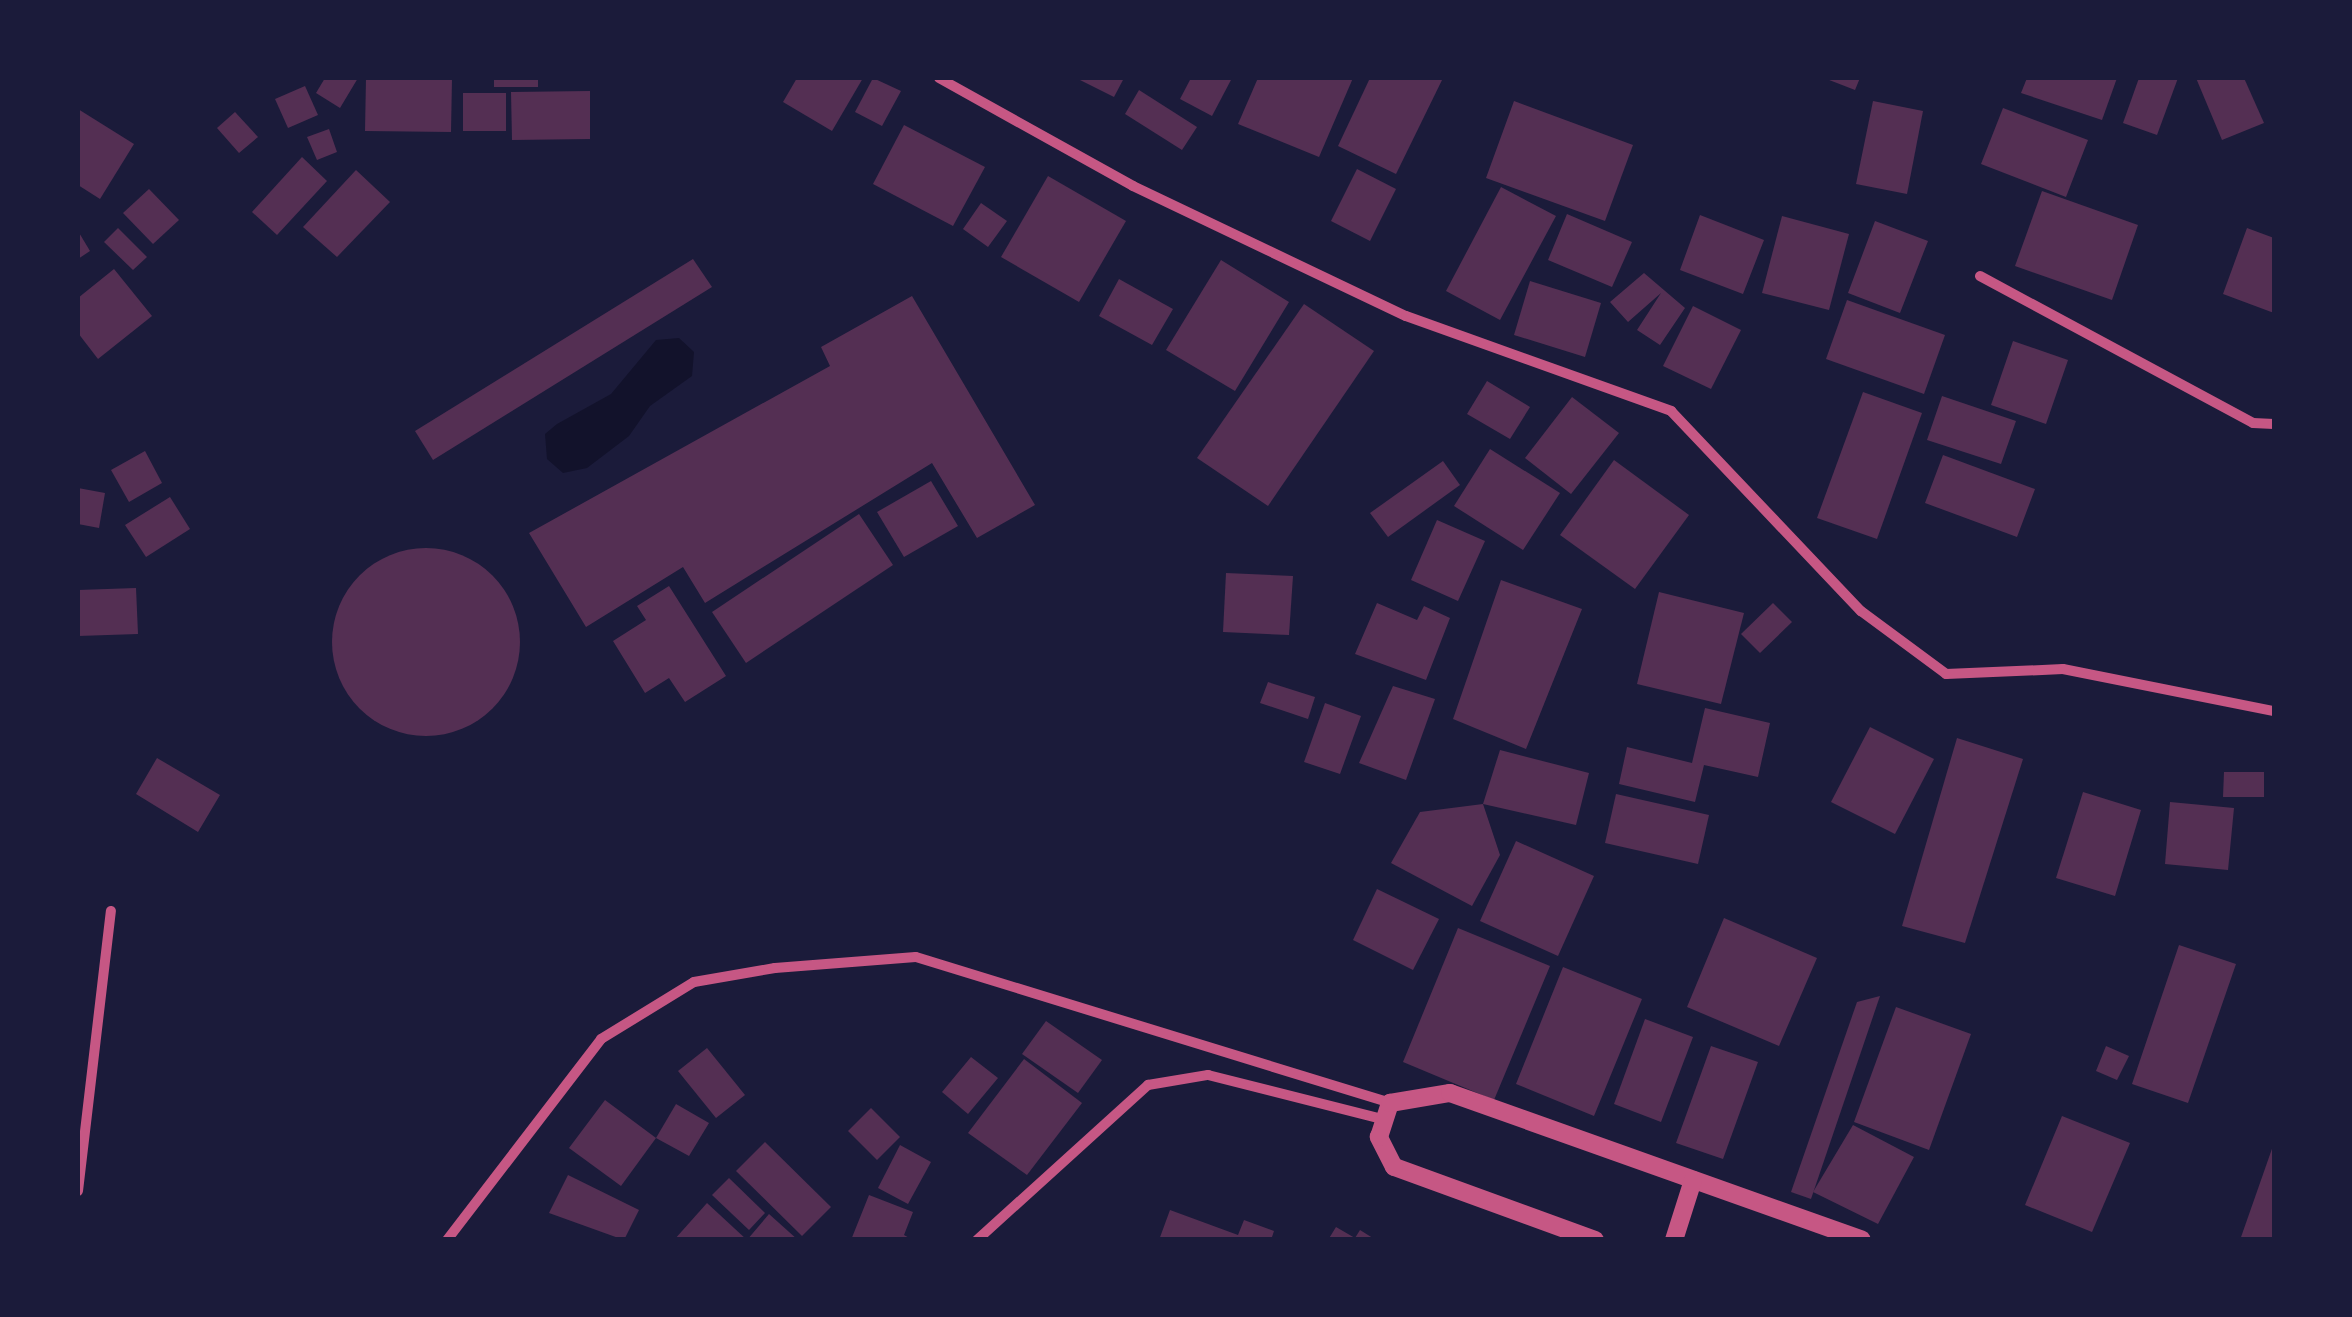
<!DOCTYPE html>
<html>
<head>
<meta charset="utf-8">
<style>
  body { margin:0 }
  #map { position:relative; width:2352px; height:1317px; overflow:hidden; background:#1b1b3a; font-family:"Playfair Display",serif }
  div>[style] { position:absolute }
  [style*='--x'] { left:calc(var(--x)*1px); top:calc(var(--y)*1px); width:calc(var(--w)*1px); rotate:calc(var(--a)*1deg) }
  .water>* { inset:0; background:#12122b }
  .building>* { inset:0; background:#542f53 }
  .round { border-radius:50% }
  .minor>* { height:10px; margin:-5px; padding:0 5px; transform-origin:5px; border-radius:5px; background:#c65784 }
  .tertiary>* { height:18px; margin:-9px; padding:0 9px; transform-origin:9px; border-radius:9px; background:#c65784 }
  span { translate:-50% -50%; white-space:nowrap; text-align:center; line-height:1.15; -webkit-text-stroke:9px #1b1b3a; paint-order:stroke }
  .frame { position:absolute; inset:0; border:80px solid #1b1b3a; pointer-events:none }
</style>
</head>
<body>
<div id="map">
  <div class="water">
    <div style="clip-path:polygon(679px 338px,694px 352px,692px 376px,650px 406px,629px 436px,587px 468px,563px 473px,547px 459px,545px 434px,557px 424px,611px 394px,656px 340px)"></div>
  </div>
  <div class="building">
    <div style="clip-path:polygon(325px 78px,358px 78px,340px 108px,316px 93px)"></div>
    <div style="clip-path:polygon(366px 78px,452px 78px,451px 132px,365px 131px)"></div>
    <div style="clip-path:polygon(494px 78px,538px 78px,538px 87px,494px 87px)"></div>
    <div style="clip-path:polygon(797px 78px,863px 78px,832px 131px,783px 102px)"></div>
    <div style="clip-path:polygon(873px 78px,901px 91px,882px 126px,855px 112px)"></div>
    <div style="clip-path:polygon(1076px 78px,1124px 78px,1114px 97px)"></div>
    <div style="clip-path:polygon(1191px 78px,1232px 78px,1212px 116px,1180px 99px)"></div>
    <div style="clip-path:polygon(1258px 78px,1353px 78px,1319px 157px,1238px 124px)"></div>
    <div style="clip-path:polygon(1370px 78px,1443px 78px,1396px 174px,1338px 146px)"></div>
    <div style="clip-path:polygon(1824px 78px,1860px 78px,1855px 90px)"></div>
    <div style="clip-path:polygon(2027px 78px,2117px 78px,2102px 120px,2021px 93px)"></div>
    <div style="clip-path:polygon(2139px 78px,2178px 78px,2157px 135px,2123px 123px)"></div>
    <div style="clip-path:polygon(2196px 78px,2244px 78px,2264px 123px,2222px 140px)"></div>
    <div style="clip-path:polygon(305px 86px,318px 115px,288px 128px,275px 99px)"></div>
    <div style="clip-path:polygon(1139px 90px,1197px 127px,1182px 150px,1125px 114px)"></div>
    <div style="clip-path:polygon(590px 91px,590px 139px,512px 140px,511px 92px)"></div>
    <div style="clip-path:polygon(463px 93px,506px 93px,506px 131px,463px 131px)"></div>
    <div style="clip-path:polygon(1514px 101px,1633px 145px,1605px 221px,1486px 178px)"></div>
    <div style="clip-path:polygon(1873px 101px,1923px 111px,1907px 194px,1856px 184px)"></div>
    <div style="clip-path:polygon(2003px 108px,2088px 140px,2066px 197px,1981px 164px)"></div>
    <div style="clip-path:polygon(78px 109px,134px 144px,100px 199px,78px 185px)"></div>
    <div style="clip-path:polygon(235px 112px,258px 137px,239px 153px,217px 128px)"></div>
    <div style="clip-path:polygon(904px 125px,985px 167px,953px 226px,873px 184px)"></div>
    <div style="clip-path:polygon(329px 129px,337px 152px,317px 160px,307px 137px)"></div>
    <div style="clip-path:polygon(302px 157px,327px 181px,277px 235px,252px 212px)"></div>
    <div style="clip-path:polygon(1357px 169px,1396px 189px,1370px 241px,1331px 221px)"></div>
    <div style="clip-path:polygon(356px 170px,390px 202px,337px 257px,303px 227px)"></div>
    <div style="clip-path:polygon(1048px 176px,1126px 221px,1079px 302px,1001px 257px)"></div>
    <div style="clip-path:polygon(1501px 187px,1556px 216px,1500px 320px,1446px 291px)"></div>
    <div style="clip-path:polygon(149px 189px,179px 220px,153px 244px,123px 213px)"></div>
    <div style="clip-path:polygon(2042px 191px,2138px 225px,2112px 300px,2015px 266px)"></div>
    <div style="clip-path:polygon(981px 203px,1007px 221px,988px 247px,963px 229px)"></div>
    <div style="clip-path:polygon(1567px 214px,1632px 242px,1612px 287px,1548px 260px)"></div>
    <div style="clip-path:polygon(1700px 215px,1764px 240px,1743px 294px,1680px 270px)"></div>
    <div style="clip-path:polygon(1782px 216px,1849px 234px,1829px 310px,1762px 293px)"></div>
    <div style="clip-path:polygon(1875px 221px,1928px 241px,1900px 313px,1848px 293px)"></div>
    <div style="clip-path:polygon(118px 228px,147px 257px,133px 270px,104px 242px)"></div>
    <div style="clip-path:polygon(2247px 228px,2274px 238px,2274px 313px,2223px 294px)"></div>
    <div style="clip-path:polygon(78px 231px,90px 251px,78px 259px)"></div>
    <div style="clip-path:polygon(693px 259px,712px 287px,433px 460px,415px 431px)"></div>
    <div style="clip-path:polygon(1221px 260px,1289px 302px,1235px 391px,1166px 350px)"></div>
    <div style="clip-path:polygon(114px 269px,152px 316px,98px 359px,78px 333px,78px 298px)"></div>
    <div style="clip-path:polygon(1644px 273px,1685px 308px,1660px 345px,1637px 330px,1661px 293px,1628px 322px,1610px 302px)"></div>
    <div style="clip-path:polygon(1119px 279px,1173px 309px,1152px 345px,1099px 316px)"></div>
    <div style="clip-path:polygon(1530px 281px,1601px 303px,1585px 357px,1514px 335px)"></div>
    <div style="clip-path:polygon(912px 296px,1035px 505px,977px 538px,932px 463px,705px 603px,683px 567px,586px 627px,529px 533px,830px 366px,821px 347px)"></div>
    <div style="clip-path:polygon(1847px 300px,1945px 335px,1924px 394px,1826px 359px)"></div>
    <div style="clip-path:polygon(1304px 304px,1374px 351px,1268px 506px,1197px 458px)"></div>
    <div style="clip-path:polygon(1693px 306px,1741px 330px,1711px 389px,1663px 366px)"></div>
    <div style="clip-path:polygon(2013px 341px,2068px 360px,2046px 424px,1991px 405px)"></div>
    <div style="clip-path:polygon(1487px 381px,1530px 407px,1510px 439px,1467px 414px)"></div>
    <div style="clip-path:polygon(1863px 392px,1922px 413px,1877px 539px,1817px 518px)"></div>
    <div style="clip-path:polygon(1942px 396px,2016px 421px,2001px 464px,1927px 440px)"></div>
    <div style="clip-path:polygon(1572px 397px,1619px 433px,1571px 494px,1525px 458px)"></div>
    <div style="clip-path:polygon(1490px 449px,1560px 493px,1523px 550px,1454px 506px)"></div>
    <div style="clip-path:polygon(145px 451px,162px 483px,129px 502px,111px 470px)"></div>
    <div style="clip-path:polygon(1943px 455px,2035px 489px,2017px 537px,1925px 503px)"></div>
    <div style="clip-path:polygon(1614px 460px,1689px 515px,1635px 589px,1560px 535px)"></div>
    <div style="clip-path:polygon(1443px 461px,1460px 485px,1388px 537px,1370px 513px)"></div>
    <div style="clip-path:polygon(931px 481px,958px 526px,904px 557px,877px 512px)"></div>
    <div style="clip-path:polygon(78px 488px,105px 493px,99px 528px,78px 524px)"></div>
    <div style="clip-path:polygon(170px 497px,190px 529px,146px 557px,125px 525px)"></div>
    <div style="clip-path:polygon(859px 514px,893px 565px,746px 663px,712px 612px)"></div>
    <div style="clip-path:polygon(1437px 520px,1485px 541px,1458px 601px,1411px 580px)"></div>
    <div class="round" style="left:332px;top:548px;width:188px;height:188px"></div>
    <div style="clip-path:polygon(1226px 573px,1293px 576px,1289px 635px,1223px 632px)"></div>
    <div style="clip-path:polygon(1501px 580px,1582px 609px,1526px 749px,1453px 719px)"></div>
    <div style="clip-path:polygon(669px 586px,726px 676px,685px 702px,669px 678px,645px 693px,613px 641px,646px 620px,637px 606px)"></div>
    <div style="clip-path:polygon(136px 588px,138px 634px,78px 636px,78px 590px)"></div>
    <div style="clip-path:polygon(1659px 592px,1744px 613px,1721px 704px,1637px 684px)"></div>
    <div style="clip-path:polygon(1377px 603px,1417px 620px,1424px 606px,1450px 618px,1426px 680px,1355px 654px)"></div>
    <div style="clip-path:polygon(1773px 603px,1792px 622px,1760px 653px,1741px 634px)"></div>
    <div style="clip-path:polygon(1268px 682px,1315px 697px,1308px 719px,1260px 703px)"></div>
    <div style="clip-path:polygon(1393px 686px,1435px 699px,1406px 780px,1359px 763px)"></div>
    <div style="clip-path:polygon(1325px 703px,1361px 716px,1340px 774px,1304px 762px)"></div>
    <div style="clip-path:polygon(1705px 708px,1770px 723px,1758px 777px,1704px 765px,1695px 802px,1619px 784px,1627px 747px,1692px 763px)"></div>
    <div style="clip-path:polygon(1870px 727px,1934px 759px,1895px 834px,1831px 802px)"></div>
    <div style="clip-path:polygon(1957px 738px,2023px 759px,1965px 943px,1902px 926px)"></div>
    <div style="clip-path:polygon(1500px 750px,1589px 773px,1576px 825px,1483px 804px)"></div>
    <div style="clip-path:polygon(157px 758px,220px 795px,198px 832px,136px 794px)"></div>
    <div style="clip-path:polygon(2224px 772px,2264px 772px,2264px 797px,2223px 797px)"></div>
    <div style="clip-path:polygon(2083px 792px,2141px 810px,2115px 896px,2056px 878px)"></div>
    <div style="clip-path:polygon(1616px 794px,1709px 815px,1698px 864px,1605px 843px)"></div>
    <div style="clip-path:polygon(2170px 802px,2234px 808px,2228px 870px,2165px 864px)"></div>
    <div style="clip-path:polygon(1483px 804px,1500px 855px,1472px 906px,1391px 863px,1420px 812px)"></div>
    <div style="clip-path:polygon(1516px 841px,1594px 876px,1558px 956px,1480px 921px)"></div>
    <div style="clip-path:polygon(1377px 889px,1439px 919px,1413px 970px,1353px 940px)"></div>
    <div style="clip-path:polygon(1724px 918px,1817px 958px,1779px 1046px,1687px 1007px)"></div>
    <div style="clip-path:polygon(1458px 928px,1550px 966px,1494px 1100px,1403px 1062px)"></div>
    <div style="clip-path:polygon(2179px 945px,2236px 964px,2188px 1103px,2132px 1084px)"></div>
    <div style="clip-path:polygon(1563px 967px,1642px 999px,1594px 1116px,1516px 1084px)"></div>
    <div style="clip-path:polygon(1880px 996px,1811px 1199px,1791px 1192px,1857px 1002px)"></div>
    <div style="clip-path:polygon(1896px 1007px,1971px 1034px,1929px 1150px,1854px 1122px)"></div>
    <div style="clip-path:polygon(1645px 1019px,1693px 1037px,1661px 1122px,1614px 1104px)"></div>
    <div style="clip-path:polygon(1046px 1021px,1102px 1060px,1078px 1093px,1022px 1054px)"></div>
    <div style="clip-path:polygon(1711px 1046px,1758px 1062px,1723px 1159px,1676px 1143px)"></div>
    <div style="clip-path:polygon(2106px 1046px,2129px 1056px,2117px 1080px,2096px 1071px)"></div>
    <div style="clip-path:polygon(707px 1048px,745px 1095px,716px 1118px,678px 1071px)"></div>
    <div style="clip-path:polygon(971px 1057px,998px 1078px,968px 1114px,942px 1092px)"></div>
    <div style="clip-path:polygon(1024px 1059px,1082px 1103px,1027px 1175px,968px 1133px)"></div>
    <div style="clip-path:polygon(605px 1100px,656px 1138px,621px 1186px,569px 1148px)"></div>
    <div style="clip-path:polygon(676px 1104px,709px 1123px,689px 1156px,656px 1138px)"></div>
    <div style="clip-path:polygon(871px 1108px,900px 1137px,877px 1160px,848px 1131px)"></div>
    <div style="clip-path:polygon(2062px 1116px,2130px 1143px,2092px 1232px,2025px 1205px)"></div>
    <div style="clip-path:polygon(1853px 1125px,1914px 1157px,1878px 1224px,1813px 1192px)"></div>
    <div style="clip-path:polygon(765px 1142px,831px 1207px,802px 1236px,736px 1171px)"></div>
    <div style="clip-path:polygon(2274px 1143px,2274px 1240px,2240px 1240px)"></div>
    <div style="clip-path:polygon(900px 1145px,931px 1162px,908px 1204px,878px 1188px)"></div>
    <div style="clip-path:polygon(568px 1175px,639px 1210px,624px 1240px,549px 1213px)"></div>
    <div style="clip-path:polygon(729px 1178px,765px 1213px,749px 1230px,712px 1195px)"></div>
    <div style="clip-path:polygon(869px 1195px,913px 1212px,904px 1235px,913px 1240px,851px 1240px)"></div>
    <div style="clip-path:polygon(707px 1203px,747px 1240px,674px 1240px)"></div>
    <div style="clip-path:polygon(1170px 1210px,1238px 1235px,1244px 1220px,1274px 1231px,1271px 1240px,1159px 1240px)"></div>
    <div style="clip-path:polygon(769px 1214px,798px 1240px,747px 1240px)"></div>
    <div style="clip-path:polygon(1336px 1227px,1355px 1238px,1360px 1230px,1376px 1240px,1328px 1240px)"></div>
  </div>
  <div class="minor">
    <div style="--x:939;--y:78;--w:222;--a:29.1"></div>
    <div style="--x:1133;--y:186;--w:302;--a:25.5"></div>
    <div style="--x:1406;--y:316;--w:282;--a:19.7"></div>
    <div style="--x:1671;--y:411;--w:276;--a:46.5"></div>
    <div style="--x:1861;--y:611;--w:106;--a:36.5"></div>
    <div style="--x:1946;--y:674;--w:117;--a:-2.4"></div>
    <div style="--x:2063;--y:669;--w:215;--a:11.3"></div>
    <div style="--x:1980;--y:276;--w:310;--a:28.3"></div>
    <div style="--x:2253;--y:423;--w:21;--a:3"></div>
    <div style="--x:78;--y:1191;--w:282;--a:-83.3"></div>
    <div style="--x:447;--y:1240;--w:253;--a:-52.5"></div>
    <div style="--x:601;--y:1039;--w:109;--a:-31.5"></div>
    <div style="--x:694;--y:982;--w:82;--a:-9.8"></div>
    <div style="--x:775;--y:968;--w:141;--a:-4.5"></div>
    <div style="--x:916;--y:957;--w:496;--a:17.1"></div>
    <div style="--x:977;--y:1240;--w:231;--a:-42.2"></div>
    <div style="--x:1148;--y:1085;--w:61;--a:-9.5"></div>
    <div style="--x:1208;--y:1075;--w:179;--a:14.2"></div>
  </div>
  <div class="tertiary">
    <div style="--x:1595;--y:1240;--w:214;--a:-160"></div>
    <div style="--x:1394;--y:1167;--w:34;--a:-117"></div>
    <div style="--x:1379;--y:1137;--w:36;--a:-72"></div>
    <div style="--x:1390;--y:1103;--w:61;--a:-9.5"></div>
    <div style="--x:1450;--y:1093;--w:437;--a:19.6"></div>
    <div style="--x:1674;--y:1240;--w:63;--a:-72.4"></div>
  </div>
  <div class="frame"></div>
</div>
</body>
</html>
